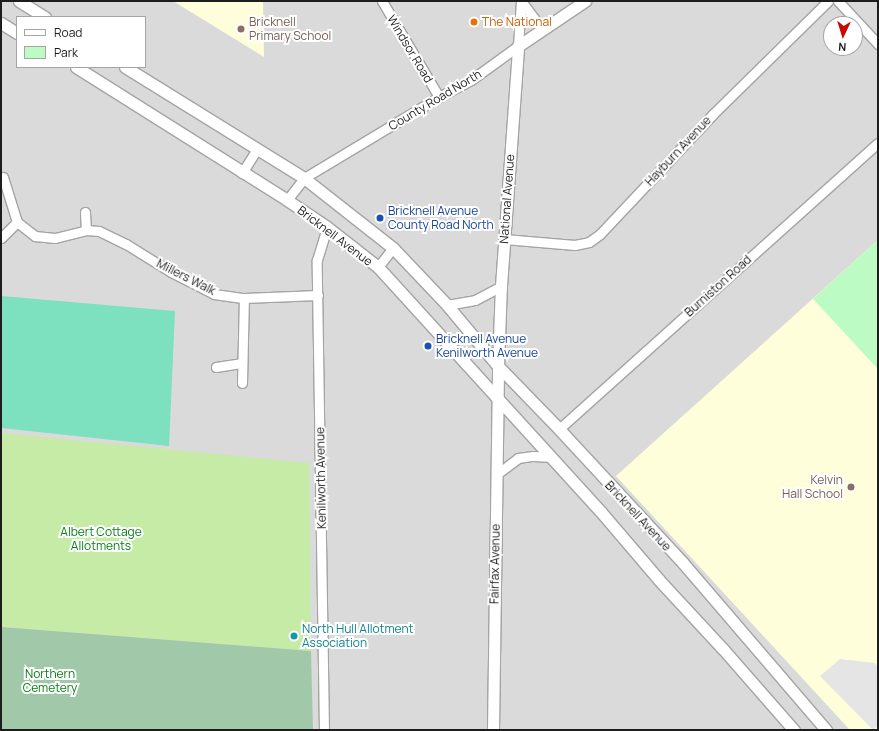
<!DOCTYPE html>
<html>
<head>
<meta charset="utf-8">
<style>
  body { margin:0 }
  #map { position:relative; width:879px; height:731px; overflow:hidden; background:#eeebe2; font-family:Manrope,sans-serif }
  div>[style] { position:absolute }
  [style*='--x'] { left:calc(var(--x)*1px); top:calc(var(--y)*1px); width:calc(var(--w)*1px); rotate:calc(var(--a)*1deg) }
  .residential>* { inset:0; background:#dbdada }
  .education>* { inset:0; background:#feffda }
  .grass>* { inset:0; background:#c5eba6 }
  .cemetery>* { inset:0; background:#a2c8aa }
  .park>* { inset:0; background:#bdfbc4 }
  .pitch>* { inset:0; background:#7de0be }
  .parking>* { inset:0; background:#e5e5e5 }
  .roads { filter:drop-shadow(1px 0 #a4a4a4) drop-shadow(-1px 0 #a4a4a4) drop-shadow(0 1px #a4a4a4) drop-shadow(0 -1px #a4a4a4) }
  .minor>* { height:9px; margin:-4.5px; padding:0 4.5px; transform-origin:4.5px; border-radius:4.5px; background:#fff }
  .tertiary>* { height:11px; margin:-5.5px; padding:0 5.5px; transform-origin:5.5px; border-radius:5.5px; background:#fff }
  .dots>* { width:11px; height:11px; translate:-50% -50%; box-sizing:border-box; border:2px solid #fff; border-radius:50% }
  span { translate:-50% -50%; white-space:nowrap; text-align:center; line-height:1.15; -webkit-text-stroke:4px #fff; paint-order:stroke }
  .education-label { font-size:12px; color:#785e54 }
  .left { translate:0 -50%; text-align:left }
  .right { translate:-100% -50%; text-align:right }
  .food-label { font-size:12px; color:#c56008 }
  .street-label { font-size:12px; color:#1d1d1d }
  .transit-label { font-size:12px; color:#164399 }
  .park-label { font-size:12px; color:#087d16 }
  .culture-label { font-size:12px; color:#0d838f }
  .frame { position:absolute; inset:0; border:2px solid #1d1d1d; pointer-events:none }
  .legend { position:absolute; left:16px; top:16px; width:130px; height:52px; box-sizing:border-box; background:#fff; border:1px solid #a5a5a5; margin:0; padding:5px 7px; list-style:none; font-size:12px; color:#1d1d1d }
  .legend li { display:flex; align-items:center; gap:8px; height:20px }
  .legend b { width:20px; border:1px solid #a5a5a5 }
  .north { position:absolute; left:823px; top:16px; width:40px; height:40px; box-sizing:border-box; background:#fff; border:1px solid #a5a5a5; border-radius:50%; rotate:184deg; font-size:11px; font-weight:700; line-height:16px; text-align:center; color:#1d1d1d }
  .north::after { content:''; display:block; margin:auto; width:14px; height:18px; background:#c90700; clip-path:polygon(50% 0,100% 100%,50% 72%,0 100%) }
</style>
</head>
<body>
<div id="map">
  <div class="residential">
    <div style="clip-path:polygon(evenodd,1px 1px,878px 1px,878px 730px,1px 730px,1px 1px,17px 17px,145px 17px,145px 67px,17px 67px,17px 17px,1px 1px,831px 24px,855px 24px,855px 48px,831px 48px,831px 24px)"></div>
  </div>
  <div class="education">
    <div style="clip-path:polygon(173px 1px,263px 1px,264px 57px)"></div>
    <div style="clip-path:polygon(878px 240px,878px 730px,850px 730px,616px 476px)"></div>
  </div>
  <div class="grass">
    <div style="clip-path:polygon(1px 433px,309px 463px,311px 651px,1px 627px)"></div>
  </div>
  <div class="cemetery">
    <div style="clip-path:polygon(1px 627px,311px 651px,313px 730px,1px 730px)"></div>
  </div>
  <div class="park">
    <div style="clip-path:polygon(878px 240px,878px 369px,813px 299px)"></div>
  </div>
  <div class="pitch">
    <div style="clip-path:polygon(1px 296px,175px 311px,169px 446px,1px 428px)"></div>
  </div>
  <div class="parking">
    <div style="clip-path:polygon(840px 659px,875px 663px,878px 667px,878px 726px,873px 730px,820px 676px)"></div>
  </div>
  <div class="roads">
    <div class="minor">
      <div style="--x:382;--y:1;--w:112;--a:59.3"></div>
      <div style="--x:521;--y:1;--w:36;--a:53"></div>
      <div style="--x:838;--y:1;--w:59;--a:47.1"></div>
      <div style="--x:242;--y:173;--w:28;--a:-58"></div>
      <div style="--x:3;--y:177;--w:47;--a:72.7"></div>
      <div style="--x:17;--y:222;--w:23;--a:38"></div>
      <div style="--x:35;--y:236;--w:20;--a:6"></div>
      <div style="--x:55;--y:238;--w:32;--a:-14"></div>
      <div style="--x:86;--y:230;--w:13;--a:4"></div>
      <div style="--x:99;--y:231;--w:30;--a:26"></div>
      <div style="--x:126;--y:244;--w:53;--a:31.9"></div>
      <div style="--x:171;--y:272;--w:48;--a:27.1"></div>
      <div style="--x:214;--y:294;--w:30;--a:8"></div>
      <div style="--x:244;--y:298;--w:74;--a:-2.3"></div>
      <div style="--x:287;--y:200;--w:28;--a:-52"></div>
      <div style="--x:304;--y:178;--w:157;--a:-31"></div>
      <div style="--x:439;--y:97;--w:36;--a:-28"></div>
      <div style="--x:471;--y:80;--w:58;--a:-35.9"></div>
      <div style="--x:518;--y:46;--w:45;--a:-86.2"></div>
      <div style="--x:85;--y:212;--w:18;--a:87"></div>
      <div style="--x:1;--y:238;--w:23;--a:-45"></div>
      <div style="--x:504;--y:239;--w:71;--a:4.8"></div>
      <div style="--x:575;--y:245;--w:14;--a:-12"></div>
      <div style="--x:589;--y:242;--w:14;--a:-36"></div>
      <div style="--x:600;--y:234;--w:165;--a:-46.7"></div>
      <div style="--x:713;--y:114;--w:161;--a:-44.5"></div>
      <div style="--x:378;--y:267;--w:24;--a:-52"></div>
      <div style="--x:447;--y:305;--w:28;--a:-10"></div>
      <div style="--x:475;--y:300;--w:30;--a:-28"></div>
      <div style="--x:216;--y:367;--w:25;--a:-9"></div>
      <div style="--x:242;--y:383;--w:85;--a:-88.7"></div>
      <div style="--x:559;--y:429;--w:428;--a:-41.9"></div>
      <div style="--x:497;--y:474;--w:26;--a:-37"></div>
      <div style="--x:518;--y:458;--w:15;--a:-8"></div>
      <div style="--x:533;--y:456;--w:19;--a:3"></div>
      <div style="--x:324;--y:730;--w:470;--a:-90.9"></div>
      <div style="--x:317;--y:260;--w:34;--a:-73"></div>
    </div>
    <div class="tertiary">
      <div style="--x:19;--y:1;--w:31;--a:32"></div>
      <div style="--x:1;--y:23;--w:19;--a:32"></div>
      <div style="--x:76;--y:67;--w:249;--a:32.2"></div>
      <div style="--x:287;--y:200;--w:48;--a:34"></div>
      <div style="--x:327;--y:227;--w:65;--a:38.1"></div>
      <div style="--x:378;--y:267;--w:331;--a:47.7"></div>
      <div style="--x:601;--y:512;--w:89;--a:49.5"></div>
      <div style="--x:659;--y:580;--w:94;--a:47.2"></div>
      <div style="--x:723;--y:649;--w:108;--a:48.8"></div>
      <div style="--x:125;--y:67;--w:211;--a:31.8"></div>
      <div style="--x:304;--y:178;--w:113;--a:38.2"></div>
      <div style="--x:393;--y:248;--w:79;--a:46.5"></div>
      <div style="--x:447;--y:305;--w:80;--a:50.1"></div>
      <div style="--x:498;--y:366;--w:88;--a:45.9"></div>
      <div style="--x:559;--y:429;--w:183;--a:47.2"></div>
      <div style="--x:683;--y:563;--w:220;--a:49.4"></div>
      <div style="--x:493;--y:730;--w:364;--a:-89.2"></div>
      <div style="--x:498;--y:366;--w:80;--a:-87.9"></div>
      <div style="--x:501;--y:286;--w:241;--a:-85.9"></div>
      <div style="--x:518;--y:46;--w:81;--a:-33.9"></div>
    </div>
  </div>
  <div class="dots">
    <div style="left:474px;top:22px;background:#e8710a"></div>
    <div style="left:241px;top:29px;background:#8d6e63"></div>
    <div style="left:380px;top:218px;background:#1a4fb4"></div>
    <div style="left:428px;top:346px;background:#1a4fb4"></div>
    <div style="left:851px;top:487px;background:#8d6e63"></div>
    <div style="left:294px;top:636px;background:#0f9aa8"></div>
  </div>
  <div class="education-label">
    <span class="left" style="left:249px;top:29px">Bricknell<br>Primary School</span>
    <span class="right" style="left:843px;top:487px">Kelvin<br>Hall School</span>
  </div>
  <div class="food-label">
    <span class="left" style="left:482px;top:22px">The National</span>
  </div>
  <div class="street-label">
    <span style="left:410px;top:49px;rotate:59deg">Windsor Road</span>
    <span style="left:435px;top:100px;rotate:-31deg">County Road North</span>
    <span style="left:678px;top:151px;rotate:-47deg">Hayburn Avenue</span>
    <span style="left:507px;top:199px;rotate:-86deg">National Avenue</span>
    <span style="left:335px;top:236px;rotate:37deg">Bricknell Avenue</span>
    <span style="left:186px;top:277px;rotate:27deg">Millers Walk</span>
    <span style="left:718px;top:286px;rotate:-42deg">Burniston Road</span>
    <span style="left:321px;top:478px;rotate:-91deg">Kenilworth Avenue</span>
    <span style="left:638px;top:516px;rotate:47deg">Bricknell Avenue</span>
    <span style="left:495px;top:564px;rotate:-89deg">Fairfax Avenue</span>
  </div>
  <div class="transit-label">
    <span class="left" style="left:388px;top:218px">Bricknell Avenue<br>County Road North</span>
    <span class="left" style="left:436px;top:346px">Bricknell Avenue<br>Kenilworth Avenue</span>
  </div>
  <div class="park-label">
    <span style="left:101px;top:539px">Albert Cottage<br>Allotments</span>
    <span style="left:50px;top:681px">Northern<br>Cemetery</span>
  </div>
  <div class="culture-label">
    <span class="left" style="left:302px;top:636px">North Hull Allotment<br>Association</span>
  </div>
  <div class="frame"></div>
  <ul class="legend">
  <li><b style="height:5px;background:#fff"></b>Road</li>
  <li><b style="height:11px;background:#bdfbc4"></b>Park</li>
  </ul>
  <div class="north">N</div>
</div>
</body>
</html>
